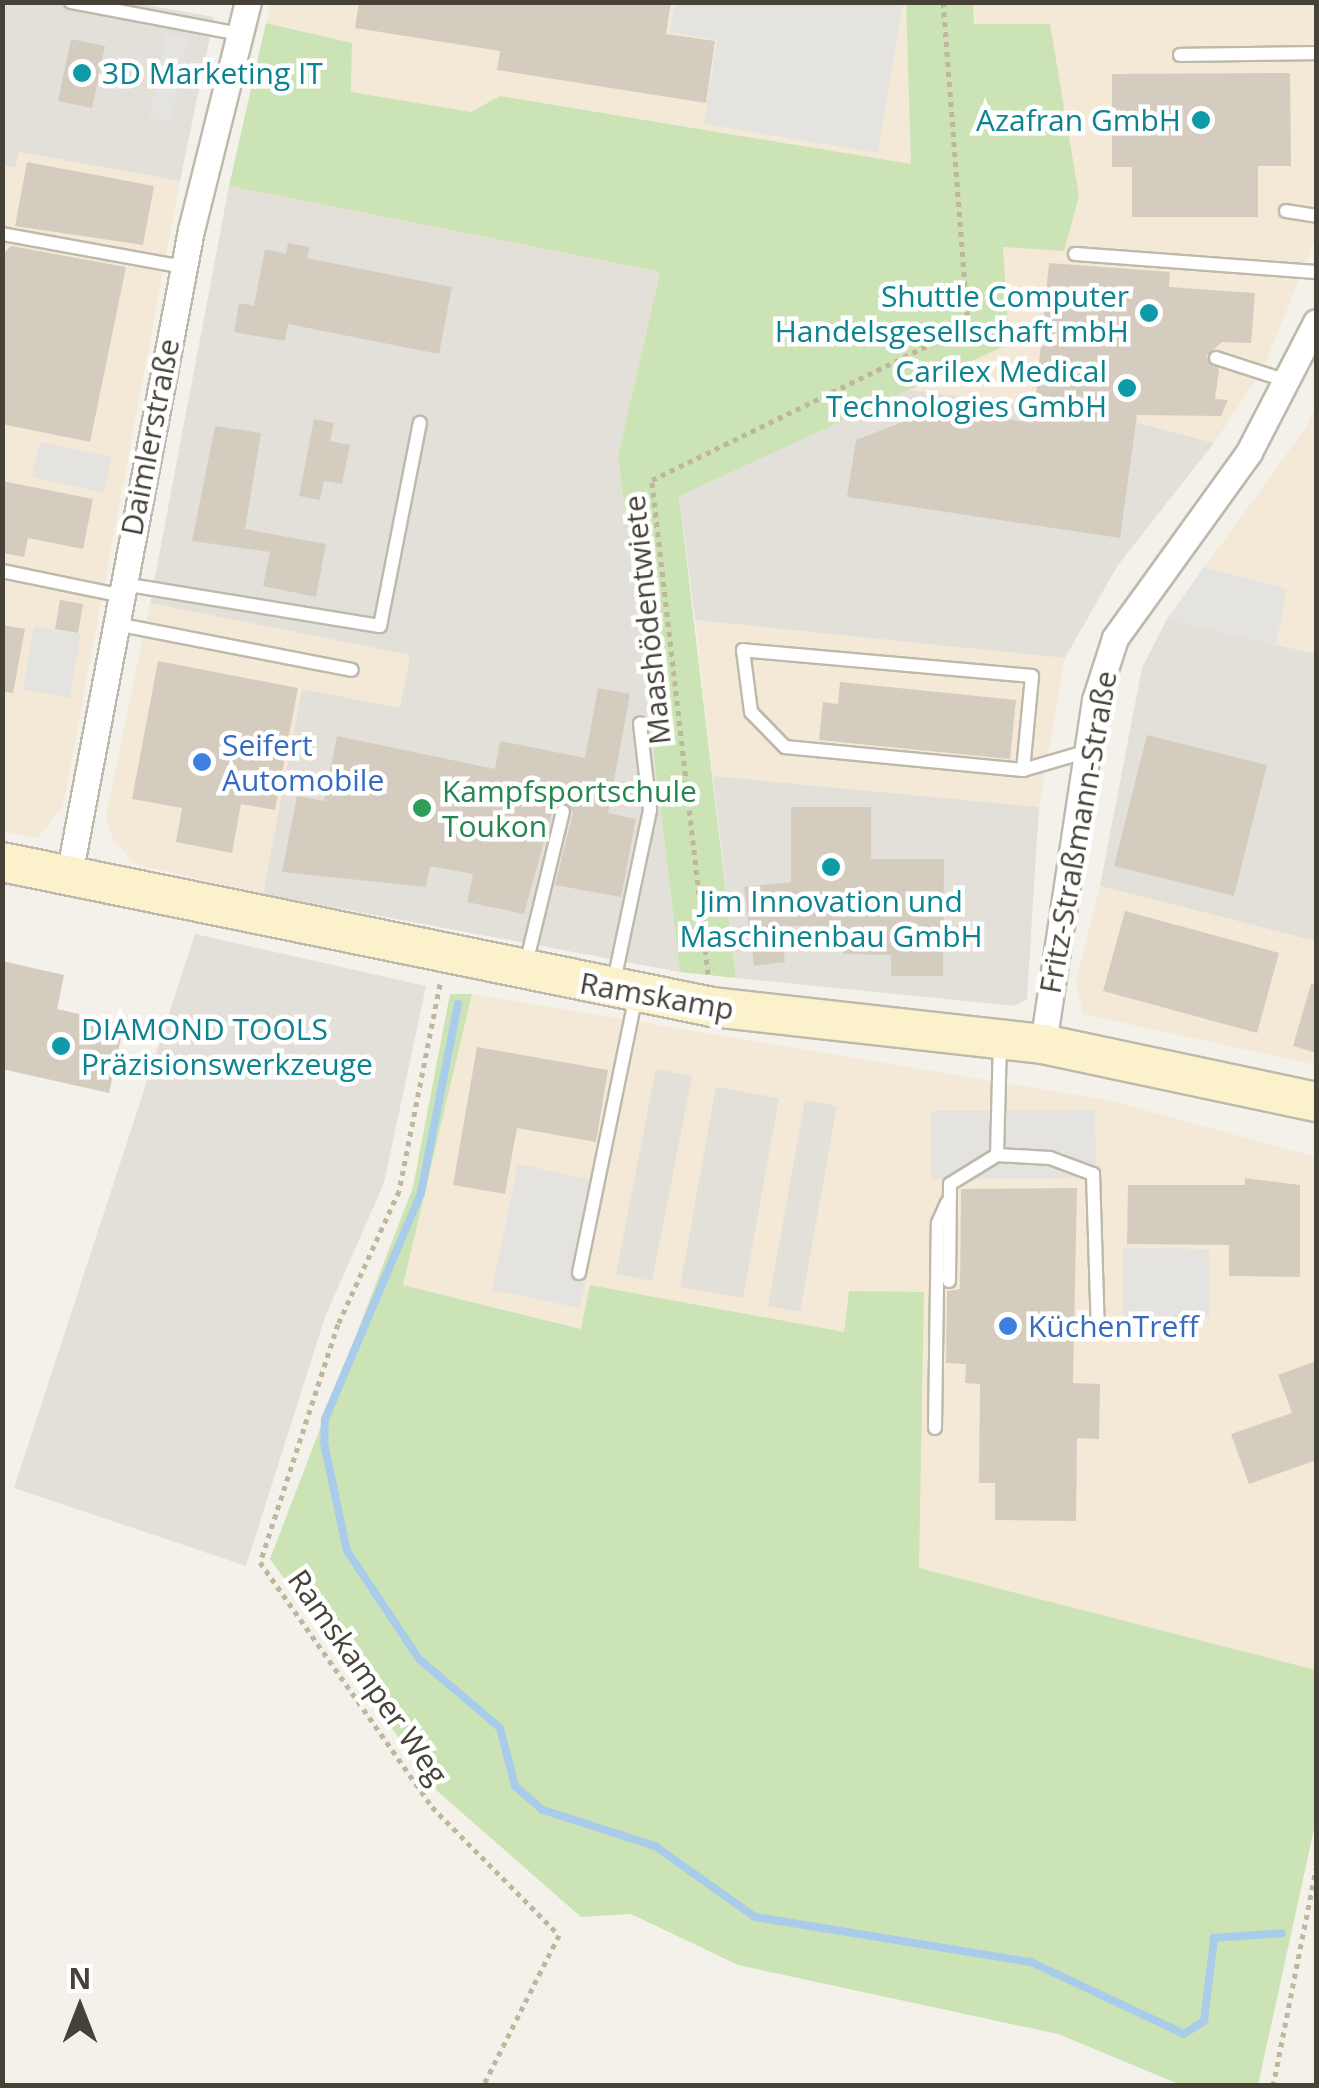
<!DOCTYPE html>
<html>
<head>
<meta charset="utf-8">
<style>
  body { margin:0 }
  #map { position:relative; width:1319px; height:2088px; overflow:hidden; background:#f3f1e9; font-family:"Open Sans",sans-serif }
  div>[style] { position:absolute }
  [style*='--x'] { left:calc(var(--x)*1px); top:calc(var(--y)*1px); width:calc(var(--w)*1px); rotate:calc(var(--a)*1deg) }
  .commercial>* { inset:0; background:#f3e9d6 }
  .industrial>* { inset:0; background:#e3e0da }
  .green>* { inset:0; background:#cce4b5 }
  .parking>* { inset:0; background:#e5e3e0 }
  .stream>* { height:8px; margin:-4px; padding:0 4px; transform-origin:4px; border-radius:4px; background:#aacceb }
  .building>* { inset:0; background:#d4cdbf }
  .path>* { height:5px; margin-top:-2.5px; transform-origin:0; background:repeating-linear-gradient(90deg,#bfb69e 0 5px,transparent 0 10px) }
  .roads { filter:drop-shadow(2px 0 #beb9ac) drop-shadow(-2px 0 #beb9ac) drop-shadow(0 2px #beb9ac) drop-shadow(0 -2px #beb9ac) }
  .lane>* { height:12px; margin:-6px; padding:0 6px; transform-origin:6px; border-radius:6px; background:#fff }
  .street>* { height:25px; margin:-12.5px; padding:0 12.5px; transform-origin:12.5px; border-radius:12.5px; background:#fff }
  .secondary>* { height:38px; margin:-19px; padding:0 19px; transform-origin:19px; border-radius:19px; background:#fbf2cb }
  .dots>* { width:28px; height:28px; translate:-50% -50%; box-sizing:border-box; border:5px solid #fff; border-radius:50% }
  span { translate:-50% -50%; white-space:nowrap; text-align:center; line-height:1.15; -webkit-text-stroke:9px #fff; paint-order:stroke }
  .culture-label { font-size:30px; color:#0d838f }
  .left { translate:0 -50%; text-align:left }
  .right { translate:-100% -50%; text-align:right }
  .street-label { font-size:30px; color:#464238 }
  .shop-label { font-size:30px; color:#366cbe }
  .leisure-label { font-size:30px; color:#27864d }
  .frame { position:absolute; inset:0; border:5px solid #464238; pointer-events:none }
  .north { position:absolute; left:30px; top:1958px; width:100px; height:100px; -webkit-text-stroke:8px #fff; paint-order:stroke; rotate:0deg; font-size:28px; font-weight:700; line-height:40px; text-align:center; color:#464238 }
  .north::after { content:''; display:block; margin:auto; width:35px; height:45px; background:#464238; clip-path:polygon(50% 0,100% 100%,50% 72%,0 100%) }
</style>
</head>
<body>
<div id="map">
  <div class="commercial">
    <div style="clip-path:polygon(271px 2px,906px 3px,911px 164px,500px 96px,471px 112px,350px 92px,352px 43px,266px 23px)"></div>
    <div style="clip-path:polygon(973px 3px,1316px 3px,1316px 237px,1263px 369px,1214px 443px,1108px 415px,909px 390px,1009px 344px)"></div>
    <div style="clip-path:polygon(19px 152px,180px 181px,63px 806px,37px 838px,3px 832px,2px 166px,15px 168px)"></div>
    <div style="clip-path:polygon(1316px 406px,1316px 654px,1167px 619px,1307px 426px)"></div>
    <div style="clip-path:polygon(150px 603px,410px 655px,400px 709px,302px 689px,263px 894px,135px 864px,113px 840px,106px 816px)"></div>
    <div style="clip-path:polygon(695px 620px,1065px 658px,1039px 807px,713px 776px)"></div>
    <div style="clip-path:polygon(1100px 886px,1316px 941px,1316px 1065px,1083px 1014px,1076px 981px)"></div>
    <div style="clip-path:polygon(472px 994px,1111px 1101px,1316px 1157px,1316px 1670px,918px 1569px,844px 1333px,591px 1285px,581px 1329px,403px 1285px)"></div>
  </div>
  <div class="industrial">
    <div style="clip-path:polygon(2px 3px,135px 3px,214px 17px,180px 181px,19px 152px,15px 168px,3px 165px)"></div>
    <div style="clip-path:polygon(229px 186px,660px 272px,618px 456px,680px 972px,263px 894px,302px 689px,400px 708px,410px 655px,150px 603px)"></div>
    <div style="clip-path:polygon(909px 390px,1108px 415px,1214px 443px,1118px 565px,1065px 658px,695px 620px,679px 495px)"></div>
    <div style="clip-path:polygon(1167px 619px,1316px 654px,1316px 941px,1100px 886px,1142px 668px)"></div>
    <div style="clip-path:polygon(713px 776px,1039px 807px,1027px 999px,1015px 1006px,736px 978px)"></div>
    <div style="clip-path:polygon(195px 934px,426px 986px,384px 1183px,325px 1317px,246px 1566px,14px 1488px)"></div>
    <div style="clip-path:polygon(656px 1069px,692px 1076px,652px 1281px,616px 1274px)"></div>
    <div style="clip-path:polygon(716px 1087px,779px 1098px,743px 1298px,680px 1287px)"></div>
    <div style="clip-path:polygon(805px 1100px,837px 1106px,800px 1312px,768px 1306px)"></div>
  </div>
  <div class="green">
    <div style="clip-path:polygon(906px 3px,973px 3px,974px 24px,1050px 24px,1079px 196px,1064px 251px,1003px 247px,1009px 344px,679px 496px,736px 978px,680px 972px,618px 456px,660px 272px,229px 186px,266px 23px,352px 43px,351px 92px,471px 112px,500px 96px,911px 164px)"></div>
    <div style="clip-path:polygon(450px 994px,472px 994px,403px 1285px,581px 1329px,590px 1285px,844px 1332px,849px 1291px,924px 1292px,919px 1568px,1316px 1670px,1316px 1820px,1258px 2085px,1181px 2085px,1058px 2034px,738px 1965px,631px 1914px,581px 1917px,436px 1790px,270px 1559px,413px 1187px)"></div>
  </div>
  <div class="parking">
    <div style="clip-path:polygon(675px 3px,903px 3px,878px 153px,704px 124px,717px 40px,670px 32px)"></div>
    <div style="clip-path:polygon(166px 34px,188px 39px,170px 122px,149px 117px)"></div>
    <div style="clip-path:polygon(40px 442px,112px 457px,104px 493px,32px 477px)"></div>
    <div style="clip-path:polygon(1204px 567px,1287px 589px,1276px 645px,1167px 619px)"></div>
    <div style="clip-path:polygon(34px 627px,81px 634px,70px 698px,23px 690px)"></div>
    <div style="clip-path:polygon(1095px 1110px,1096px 1178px,931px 1179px,931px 1111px)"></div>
    <div style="clip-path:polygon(518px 1164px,606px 1183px,580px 1308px,492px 1290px)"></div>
    <div style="clip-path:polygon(1123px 1248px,1209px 1249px,1209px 1317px,1123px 1317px)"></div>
  </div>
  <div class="stream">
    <div style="--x:458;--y:1004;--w:193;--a:101.1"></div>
    <div style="--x:421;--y:1193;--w:246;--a:113"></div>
    <div style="--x:325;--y:1419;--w:24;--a:92"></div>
    <div style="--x:324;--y:1443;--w:110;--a:78"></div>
    <div style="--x:347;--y:1551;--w:130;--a:56.3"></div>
    <div style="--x:419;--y:1659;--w:106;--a:40.4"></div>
    <div style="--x:500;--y:1728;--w:60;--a:75.5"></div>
    <div style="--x:515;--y:1786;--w:37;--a:41"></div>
    <div style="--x:543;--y:1810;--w:118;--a:17.8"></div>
    <div style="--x:655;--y:1846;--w:123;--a:35.4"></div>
    <div style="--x:755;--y:1917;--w:280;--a:9.3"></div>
    <div style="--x:1031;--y:1962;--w:169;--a:25.2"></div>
    <div style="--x:1184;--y:2034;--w:24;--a:-33"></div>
    <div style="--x:1204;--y:2021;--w:84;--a:-83.1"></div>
    <div style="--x:1214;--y:1938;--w:68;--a:-4.2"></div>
  </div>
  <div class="building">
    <div style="clip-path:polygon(359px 2px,671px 2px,666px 34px,715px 41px,706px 103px,497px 70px,500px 51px,355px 28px)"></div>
    <div style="clip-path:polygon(71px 39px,105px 46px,92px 108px,58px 101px)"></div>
    <div style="clip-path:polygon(1290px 73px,1291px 166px,1258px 166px,1258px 217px,1132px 217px,1132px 167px,1112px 167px,1112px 74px)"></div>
    <div style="clip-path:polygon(27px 162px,154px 186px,143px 245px,15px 226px)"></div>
    <div style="clip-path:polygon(288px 243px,310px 247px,307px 258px,452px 287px,439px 354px,288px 324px,285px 341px,234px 332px,239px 303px,254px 306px,265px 249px,286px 254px)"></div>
    <div style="clip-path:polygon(11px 246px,126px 267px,90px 442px,2px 424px,2px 255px)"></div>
    <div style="clip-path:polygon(1049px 263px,1170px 272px,1169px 287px,1255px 293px,1251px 343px,1222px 342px,1206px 356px,1219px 369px,1215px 399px,1228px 400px,1221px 416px,1137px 415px,1120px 538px,847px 497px,856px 440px,936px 409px,1033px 423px)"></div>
    <div style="clip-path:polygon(314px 419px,334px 423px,330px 441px,350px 445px,342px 484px,324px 481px,320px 500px,299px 496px)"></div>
    <div style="clip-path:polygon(215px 426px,261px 433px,245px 529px,326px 544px,316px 597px,263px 586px,270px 552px,192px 541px)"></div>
    <div style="clip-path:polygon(2px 481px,93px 499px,83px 549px,28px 538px,24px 557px,2px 553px)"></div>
    <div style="clip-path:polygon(60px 600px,83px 604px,78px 633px,55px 629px)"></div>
    <div style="clip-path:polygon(2px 625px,25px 629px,13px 693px,2px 692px)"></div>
    <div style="clip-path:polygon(158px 661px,298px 688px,275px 810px,241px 804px,232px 853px,176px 842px,182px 808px,132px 799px)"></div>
    <div style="clip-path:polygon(840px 682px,1016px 700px,1010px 759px,819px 740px,823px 702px,838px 704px)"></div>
    <div style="clip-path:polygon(598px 688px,630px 694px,608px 813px,636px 819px,621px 897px,555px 885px,573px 813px,564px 801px,553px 809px,524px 914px,467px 902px,473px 874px,430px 866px,426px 887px,282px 872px,297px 796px,324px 801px,337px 736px,495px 769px,500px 741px,585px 758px)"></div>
    <div style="clip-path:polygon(1147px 735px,1267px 765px,1234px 896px,1114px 866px)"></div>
    <div style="clip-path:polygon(791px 807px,871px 807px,871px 859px,944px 859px,943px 976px,891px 976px,891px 955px,843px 954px,844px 926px,781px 926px,785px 962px,754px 966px,744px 887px,791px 882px)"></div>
    <div style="clip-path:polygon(1125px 911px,1279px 953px,1257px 1033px,1103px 991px)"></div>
    <div style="clip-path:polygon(2px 961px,64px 975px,57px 1009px,124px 1024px,109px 1093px,2px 1069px)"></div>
    <div style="clip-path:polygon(1311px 984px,1316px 985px,1316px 1053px,1293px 1046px)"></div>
    <div style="clip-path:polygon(477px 1047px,608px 1070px,596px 1142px,517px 1128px,505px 1194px,453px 1185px)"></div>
    <div style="clip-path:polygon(1245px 1178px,1300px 1185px,1300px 1277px,1229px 1276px,1229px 1245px,1127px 1244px,1128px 1185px,1245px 1185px)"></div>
    <div style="clip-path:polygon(1077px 1188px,1073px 1383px,1100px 1384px,1099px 1439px,1077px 1438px,1076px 1521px,995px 1520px,995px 1483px,979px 1483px,980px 1384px,965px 1383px,966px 1364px,946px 1363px,947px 1291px,960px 1289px,961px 1189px)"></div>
    <div style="clip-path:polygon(1316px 1361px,1316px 1460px,1249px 1484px,1231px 1434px,1292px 1413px,1278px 1375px)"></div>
  </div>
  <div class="path">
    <div style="--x:708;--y:974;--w:497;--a:-96.5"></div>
    <div style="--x:652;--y:480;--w:352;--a:-26"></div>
    <div style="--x:968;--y:326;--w:325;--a:-94.4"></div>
    <div style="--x:440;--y:984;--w:211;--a:101.2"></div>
    <div style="--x:399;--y:1191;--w:146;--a:114.6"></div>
    <div style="--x:338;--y:1324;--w:250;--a:108.1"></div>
    <div style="--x:260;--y:1562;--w:299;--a:54.9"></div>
    <div style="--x:432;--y:1807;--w:180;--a:45.2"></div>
    <div style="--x:559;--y:1935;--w:169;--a:116.7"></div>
    <div style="--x:1273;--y:2086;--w:222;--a:-78.8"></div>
  </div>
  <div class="roads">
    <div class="lane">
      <div style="--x:71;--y:2;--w:172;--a:10.7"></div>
      <div style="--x:1180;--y:55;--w:136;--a:-0.8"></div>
      <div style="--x:1286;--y:211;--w:30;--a:9"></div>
      <div style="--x:2;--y:234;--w:185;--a:10.3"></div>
      <div style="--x:1075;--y:254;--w:242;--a:4.3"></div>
      <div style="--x:1216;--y:358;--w:75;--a:17.9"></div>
      <div style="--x:2;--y:571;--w:118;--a:11.7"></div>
      <div style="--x:123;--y:584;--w:260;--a:9.3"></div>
      <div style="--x:380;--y:626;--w:207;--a:-78.9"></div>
      <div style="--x:116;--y:624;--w:240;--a:11"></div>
      <div style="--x:1023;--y:770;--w:94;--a:-84.5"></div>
      <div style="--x:1032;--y:676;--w:290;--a:-174.9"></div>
      <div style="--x:743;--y:650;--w:63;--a:82.6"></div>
      <div style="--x:751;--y:712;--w:49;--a:45.8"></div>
      <div style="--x:785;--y:747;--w:239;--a:5.5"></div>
      <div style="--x:1023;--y:770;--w:68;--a:-16.3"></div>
      <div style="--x:526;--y:964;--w:157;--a:-76.4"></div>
      <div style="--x:614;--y:981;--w:175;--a:-78.1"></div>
      <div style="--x:650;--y:810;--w:87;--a:-96.6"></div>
      <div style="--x:997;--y:1155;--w:53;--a:3.2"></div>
      <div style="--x:1050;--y:1158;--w:46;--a:20.4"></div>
      <div style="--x:1093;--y:1174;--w:155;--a:88.2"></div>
      <div style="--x:579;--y:1273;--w:284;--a:-78.4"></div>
      <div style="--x:949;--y:1281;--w:97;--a:-89.4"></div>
      <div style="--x:950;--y:1184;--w:55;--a:-31.7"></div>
      <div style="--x:997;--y:1155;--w:112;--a:-88.5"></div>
      <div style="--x:935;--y:1428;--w:205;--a:-89.2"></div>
      <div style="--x:938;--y:1223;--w:22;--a:-66"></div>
    </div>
    <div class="street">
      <div style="--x:69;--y:875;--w:656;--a:-79.29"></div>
      <div style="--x:191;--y:230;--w:235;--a:-76"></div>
      <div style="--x:1043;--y:1044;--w:348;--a:-81.4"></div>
      <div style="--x:1095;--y:700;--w:65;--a:-72.1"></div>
      <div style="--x:1115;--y:638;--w:229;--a:-54.2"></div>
      <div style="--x:1249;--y:452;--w:146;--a:-62.7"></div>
    </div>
    <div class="secondary">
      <div style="--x:2;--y:862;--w:725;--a:11.54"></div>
      <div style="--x:712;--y:1007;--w:333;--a:6.4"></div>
      <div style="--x:1043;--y:1044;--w:279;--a:12"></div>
    </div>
  </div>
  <div class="dots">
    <div style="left:82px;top:73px;background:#0f9aa8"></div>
    <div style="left:1201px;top:120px;background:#0f9aa8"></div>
    <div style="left:1149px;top:313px;background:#0f9aa8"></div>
    <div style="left:1127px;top:388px;background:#0f9aa8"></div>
    <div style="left:202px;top:762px;background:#3f7fe0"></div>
    <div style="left:422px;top:808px;background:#2e9e5b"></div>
    <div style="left:831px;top:867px;background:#0f9aa8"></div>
    <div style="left:61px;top:1046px;background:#0f9aa8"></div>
    <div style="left:1008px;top:1326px;background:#3f7fe0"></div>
  </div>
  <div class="culture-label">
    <span class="left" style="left:102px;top:73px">3D Marketing IT</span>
    <span class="right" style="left:1181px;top:120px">Azafran GmbH</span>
    <span class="right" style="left:1129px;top:313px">Shuttle Computer<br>Handelsgesellschaft mbH</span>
    <span class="right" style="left:1107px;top:388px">Carilex Medical<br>Technologies GmbH</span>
    <span style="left:831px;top:918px">Jim Innovation und<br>Maschinenbau GmbH</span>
    <span class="left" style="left:81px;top:1046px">DIAMOND TOOLS<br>Präzisionswerkzeuge</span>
  </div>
  <div class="street-label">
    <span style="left:150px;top:437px;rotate:-79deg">Daimlerstraße</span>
    <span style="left:647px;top:620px;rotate:-96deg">Maashödentwiete</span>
    <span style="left:1078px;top:832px;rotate:-80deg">Fritz-Straßmann-Straße</span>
    <span style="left:657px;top:996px;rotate:10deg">Ramskamp</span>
    <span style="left:368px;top:1677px;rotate:55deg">Ramskamper Weg</span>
  </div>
  <div class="shop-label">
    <span class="left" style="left:222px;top:762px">Seifert<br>Automobile</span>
    <span class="left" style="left:1028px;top:1326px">KüchenTreff</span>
  </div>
  <div class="leisure-label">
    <span class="left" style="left:442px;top:808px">Kampfsportschule<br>Toukon</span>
  </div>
  <div class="frame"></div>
  <div class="north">N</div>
</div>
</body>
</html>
